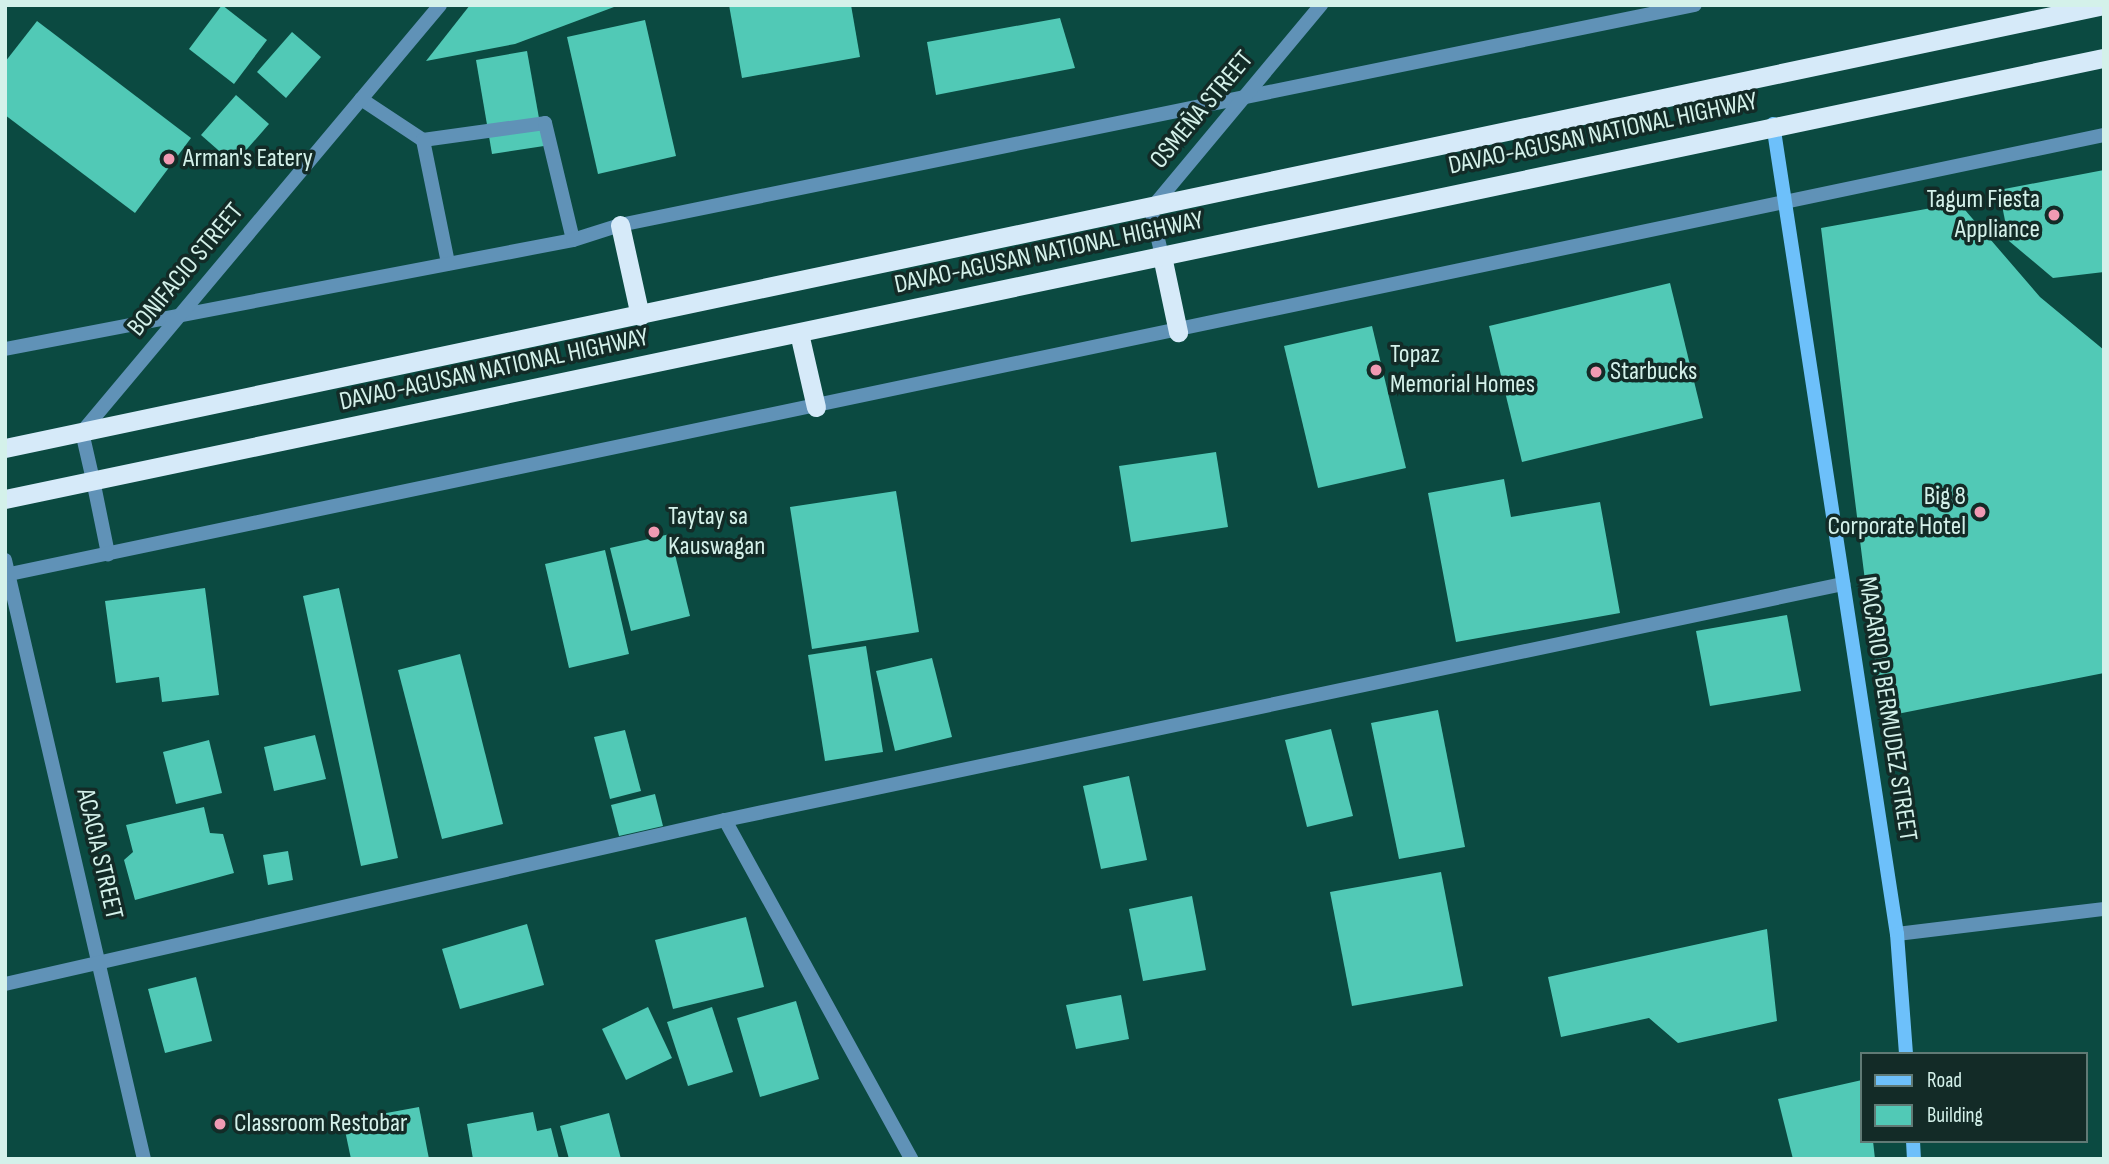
<!DOCTYPE html>
<html>
<head>
<meta charset="utf-8">
<style>
  body { margin:0 }
  #map { position:relative; width:2109px; height:1164px; overflow:hidden; background:#0b4a41; font-family:"Sofia Sans Condensed",sans-serif }
  div>[style] { position:absolute }
  [style*='--x'] { left:calc(var(--x)*1px); top:calc(var(--y)*1px); width:calc(var(--w)*1px); rotate:calc(var(--a)*1deg) }
  .building>* { inset:0; background:#51c9b6 }
  .service>* { height:14px; margin:-7px; padding:0 7px; transform-origin:7px; border-radius:7px; background:#6092b7 }
  .minor>* { height:14px; margin:-7px; padding:0 7px; transform-origin:7px; border-radius:7px; background:#6092b7 }
  .tertiary>* { height:14px; margin:-7px; padding:0 7px; transform-origin:7px; border-radius:7px; background:#6092b7 }
  .secondary>* { height:14px; margin:-7px; padding:0 7px; transform-origin:7px; border-radius:7px; background:#6dc0fa }
  .trunk>* { height:19px; margin:-9.5px; padding:0 9.5px; transform-origin:9.5px; border-radius:9.5px; background:#d6eaf9 }
  .dots>* { width:19px; height:19px; translate:-50% -50%; box-sizing:border-box; border:4px solid #132b27; border-radius:50% }
  span { translate:-50% -50%; white-space:nowrap; text-align:center; line-height:1.15; -webkit-text-stroke:7px #132b27; paint-order:stroke }
  .street-label { font-size:26px; color:#d4f1ea }
  .poi-label { font-size:26px; color:#d4f1ea }
  .left { translate:0 -50%; text-align:left }
  .right { translate:-100% -50%; text-align:right }
  .frame { position:absolute; inset:0; border:7px solid #d4f1ea; pointer-events:none }
  .legend { position:absolute; left:1860px; top:1052px; width:228px; height:91px; box-sizing:border-box; background:#132b27; border:2px solid #607a75; margin:0; padding:9px 12px; list-style:none; font-size:21px; color:#d4f1ea }
  .legend li { display:flex; align-items:center; gap:14px; height:35px }
  .legend b { width:35px; border:2px solid #607a75 }
</style>
</head>
<body>
<div id="map">
  <div class="building">
    <div style="clip-path:polygon(222px 5px,267px 40px,234px 84px,189px 49px)"></div>
    <div style="clip-path:polygon(470px 5px,612px 5px,614px 7px,515px 44px,426px 61px)"></div>
    <div style="clip-path:polygon(729px 5px,851px 5px,860px 57px,742px 78px)"></div>
    <div style="clip-path:polygon(1060px 18px,1075px 68px,936px 95px,927px 42px)"></div>
    <div style="clip-path:polygon(645px 20px,676px 156px,598px 174px,567px 37px)"></div>
    <div style="clip-path:polygon(37px 21px,191px 138px,135px 213px,5px 115px,5px 62px)"></div>
    <div style="clip-path:polygon(292px 32px,321px 57px,286px 98px,257px 72px)"></div>
    <div style="clip-path:polygon(527px 51px,544px 146px,492px 154px,476px 60px)"></div>
    <div style="clip-path:polygon(236px 95px,269px 124px,234px 164px,201px 135px)"></div>
    <div style="clip-path:polygon(2104px 170px,2104px 272px,2053px 278px,2009px 241px,1999px 190px)"></div>
    <div style="clip-path:polygon(1959px 203px,2040px 297px,2104px 350px,2104px 673px,1882px 717px,1821px 228px)"></div>
    <div style="clip-path:polygon(1670px 283px,1703px 418px,1522px 462px,1489px 326px)"></div>
    <div style="clip-path:polygon(1372px 326px,1406px 468px,1318px 488px,1284px 346px)"></div>
    <div style="clip-path:polygon(1216px 452px,1228px 527px,1131px 542px,1119px 466px)"></div>
    <div style="clip-path:polygon(1504px 479px,1511px 517px,1600px 502px,1620px 613px,1456px 642px,1428px 493px)"></div>
    <div style="clip-path:polygon(896px 491px,919px 632px,812px 649px,790px 507px)"></div>
    <div style="clip-path:polygon(670px 534px,690px 616px,631px 631px,610px 548px)"></div>
    <div style="clip-path:polygon(605px 550px,629px 654px,569px 668px,545px 564px)"></div>
    <div style="clip-path:polygon(205px 588px,219px 695px,162px 702px,159px 677px,116px 683px,105px 601px)"></div>
    <div style="clip-path:polygon(339px 588px,398px 858px,361px 866px,303px 596px)"></div>
    <div style="clip-path:polygon(1787px 615px,1801px 691px,1710px 706px,1696px 631px)"></div>
    <div style="clip-path:polygon(866px 646px,883px 752px,825px 761px,808px 655px)"></div>
    <div style="clip-path:polygon(460px 654px,503px 824px,442px 839px,398px 670px)"></div>
    <div style="clip-path:polygon(932px 658px,952px 737px,895px 751px,876px 671px)"></div>
    <div style="clip-path:polygon(1438px 710px,1465px 847px,1399px 859px,1371px 723px)"></div>
    <div style="clip-path:polygon(1331px 729px,1353px 816px,1307px 827px,1285px 740px)"></div>
    <div style="clip-path:polygon(625px 730px,641px 791px,610px 799px,594px 737px)"></div>
    <div style="clip-path:polygon(315px 735px,326px 779px,274px 791px,264px 747px)"></div>
    <div style="clip-path:polygon(209px 740px,222px 793px,176px 804px,163px 752px)"></div>
    <div style="clip-path:polygon(1129px 776px,1147px 860px,1101px 869px,1083px 786px)"></div>
    <div style="clip-path:polygon(655px 794px,663px 826px,619px 836px,611px 805px)"></div>
    <div style="clip-path:polygon(204px 807px,210px 833px,223px 834px,234px 873px,135px 900px,124px 860px,133px 852px,126px 825px)"></div>
    <div style="clip-path:polygon(288px 851px,293px 880px,268px 885px,263px 855px)"></div>
    <div style="clip-path:polygon(1441px 872px,1463px 986px,1352px 1006px,1330px 892px)"></div>
    <div style="clip-path:polygon(1192px 896px,1206px 970px,1143px 981px,1129px 909px)"></div>
    <div style="clip-path:polygon(746px 917px,764px 987px,673px 1009px,655px 940px)"></div>
    <div style="clip-path:polygon(527px 924px,544px 985px,460px 1009px,442px 949px)"></div>
    <div style="clip-path:polygon(1767px 929px,1777px 1021px,1678px 1043px,1649px 1018px,1561px 1037px,1548px 977px)"></div>
    <div style="clip-path:polygon(196px 977px,212px 1041px,165px 1053px,148px 989px)"></div>
    <div style="clip-path:polygon(1121px 995px,1129px 1039px,1076px 1049px,1066px 1005px)"></div>
    <div style="clip-path:polygon(796px 1001px,819px 1079px,760px 1097px,737px 1018px)"></div>
    <div style="clip-path:polygon(648px 1007px,672px 1058px,626px 1080px,602px 1029px)"></div>
    <div style="clip-path:polygon(712px 1007px,733px 1072px,688px 1086px,667px 1022px)"></div>
    <div style="clip-path:polygon(1862px 1080px,1862px 1141px,1873px 1141px,1875px 1159px,1793px 1159px,1778px 1099px)"></div>
    <div style="clip-path:polygon(419px 1107px,429px 1159px,351px 1159px,343px 1121px)"></div>
    <div style="clip-path:polygon(533px 1112px,537px 1131px,551px 1128px,559px 1159px,473px 1159px,467px 1124px)"></div>
    <div style="clip-path:polygon(609px 1113px,621px 1159px,569px 1159px,560px 1126px)"></div>
  </div>
  <div class="service">
    <div style="--x:361;--y:99;--w:74;--a:33.5"></div>
    <div style="--x:423;--y:140;--w:123;--a:-7.9"></div>
    <div style="--x:545;--y:123;--w:120;--a:76.5"></div>
    <div style="--x:423;--y:140;--w:126;--a:78.5"></div>
    <div style="--x:5;--y:349;--w:578;--a:-10.86"></div>
    <div style="--x:573;--y:240;--w:49;--a:-17.7"></div>
    <div style="--x:620;--y:225;--w:1097;--a:-11.57"></div>
    <div style="--x:93;--y:480;--w:76;--a:78.5"></div>
  </div>
  <div class="minor">
    <div style="--x:5;--y:560;--w:615;--a:76.94"></div>
    <div style="--x:5;--y:575;--w:2145;--a:-11.84"></div>
    <div style="--x:725;--y:820;--w:387;--a:61.2"></div>
    <div style="--x:1897;--y:934;--w:209;--a:-6.9"></div>
    <div style="--x:5;--y:984;--w:738;--a:-12.83"></div>
    <div style="--x:725;--y:820;--w:1143;--a:-11.92"></div>
  </div>
  <div class="tertiary">
    <div style="--x:1162;--y:256;--w:48;--a:-103.2"></div>
    <div style="--x:1151;--y:209;--w:266;--a:-50.2"></div>
    <div style="--x:93;--y:480;--w:49;--a:-102.9"></div>
    <div style="--x:82;--y:432;--w:557;--a:-50.02"></div>
  </div>
  <div class="secondary">
    <div style="--x:1773;--y:124;--w:819;--a:81.3"></div>
    <div style="--x:1897;--y:934;--w:120;--a:85.7"></div>
    <div style="--x:1913;--y:1141;--w:18;--a:87"></div>
  </div>
  <div class="trunk">
    <div style="--x:620;--y:225;--w:93;--a:77.6"></div>
    <div style="--x:1162;--y:256;--w:78;--a:78.1"></div>
    <div style="--x:799;--y:333;--w:76;--a:77.1"></div>
    <div style="--x:5;--y:448;--w:2144;--a:-11.92"></div>
    <div style="--x:5;--y:499;--w:2145;--a:-11.87"></div>
  </div>
  <div class="dots">
    <div style="left:169px;top:159px;background:#f19ab3"></div>
    <div style="left:2054px;top:215px;background:#f19ab3"></div>
    <div style="left:1376px;top:370px;background:#f19ab3"></div>
    <div style="left:1596px;top:372px;background:#f19ab3"></div>
    <div style="left:1980px;top:512px;background:#f19ab3"></div>
    <div style="left:654px;top:532px;background:#f19ab3"></div>
    <div style="left:220px;top:1124px;background:#f19ab3"></div>
  </div>
  <div class="street-label">
    <span style="left:1202px;top:110px;rotate:-50deg">OSMEÑA STREET</span>
    <span style="left:1603px;top:134px;rotate:-12deg">DAVAO-AGUSAN NATIONAL HIGHWAY</span>
    <span style="left:1049px;top:253px;rotate:-12deg">DAVAO-AGUSAN NATIONAL HIGHWAY</span>
    <span style="left:186px;top:270px;rotate:-50deg">BONIFACIO STREET</span>
    <span style="left:494px;top:370px;rotate:-12deg">DAVAO-AGUSAN NATIONAL HIGHWAY</span>
    <span style="left:1887px;top:709px;rotate:81deg">MACARIO P. BERMUDEZ STREET</span>
    <span style="left:99px;top:854px;rotate:77deg">ACACIA STREET</span>
  </div>
  <div class="poi-label">
    <span class="left" style="left:183px;top:159px">Arman's Eatery</span>
    <span class="right" style="left:2040px;top:215px">Tagum Fiesta<br>Appliance</span>
    <span class="left" style="left:1390px;top:370px">Topaz<br>Memorial Homes</span>
    <span class="left" style="left:1610px;top:372px">Starbucks</span>
    <span class="right" style="left:1966px;top:512px">Big 8<br>Corporate Hotel</span>
    <span class="left" style="left:668px;top:532px">Taytay sa<br>Kauswagan</span>
    <span class="left" style="left:234px;top:1124px">Classroom Restobar</span>
  </div>
  <div class="frame"></div>
  <ul class="legend">
  <li><b style="height:9px;background:#6dc0fa"></b>Road</li>
  <li><b style="height:19px;background:#51c9b6"></b>Building</li>
  </ul>
</div>
</body>
</html>
